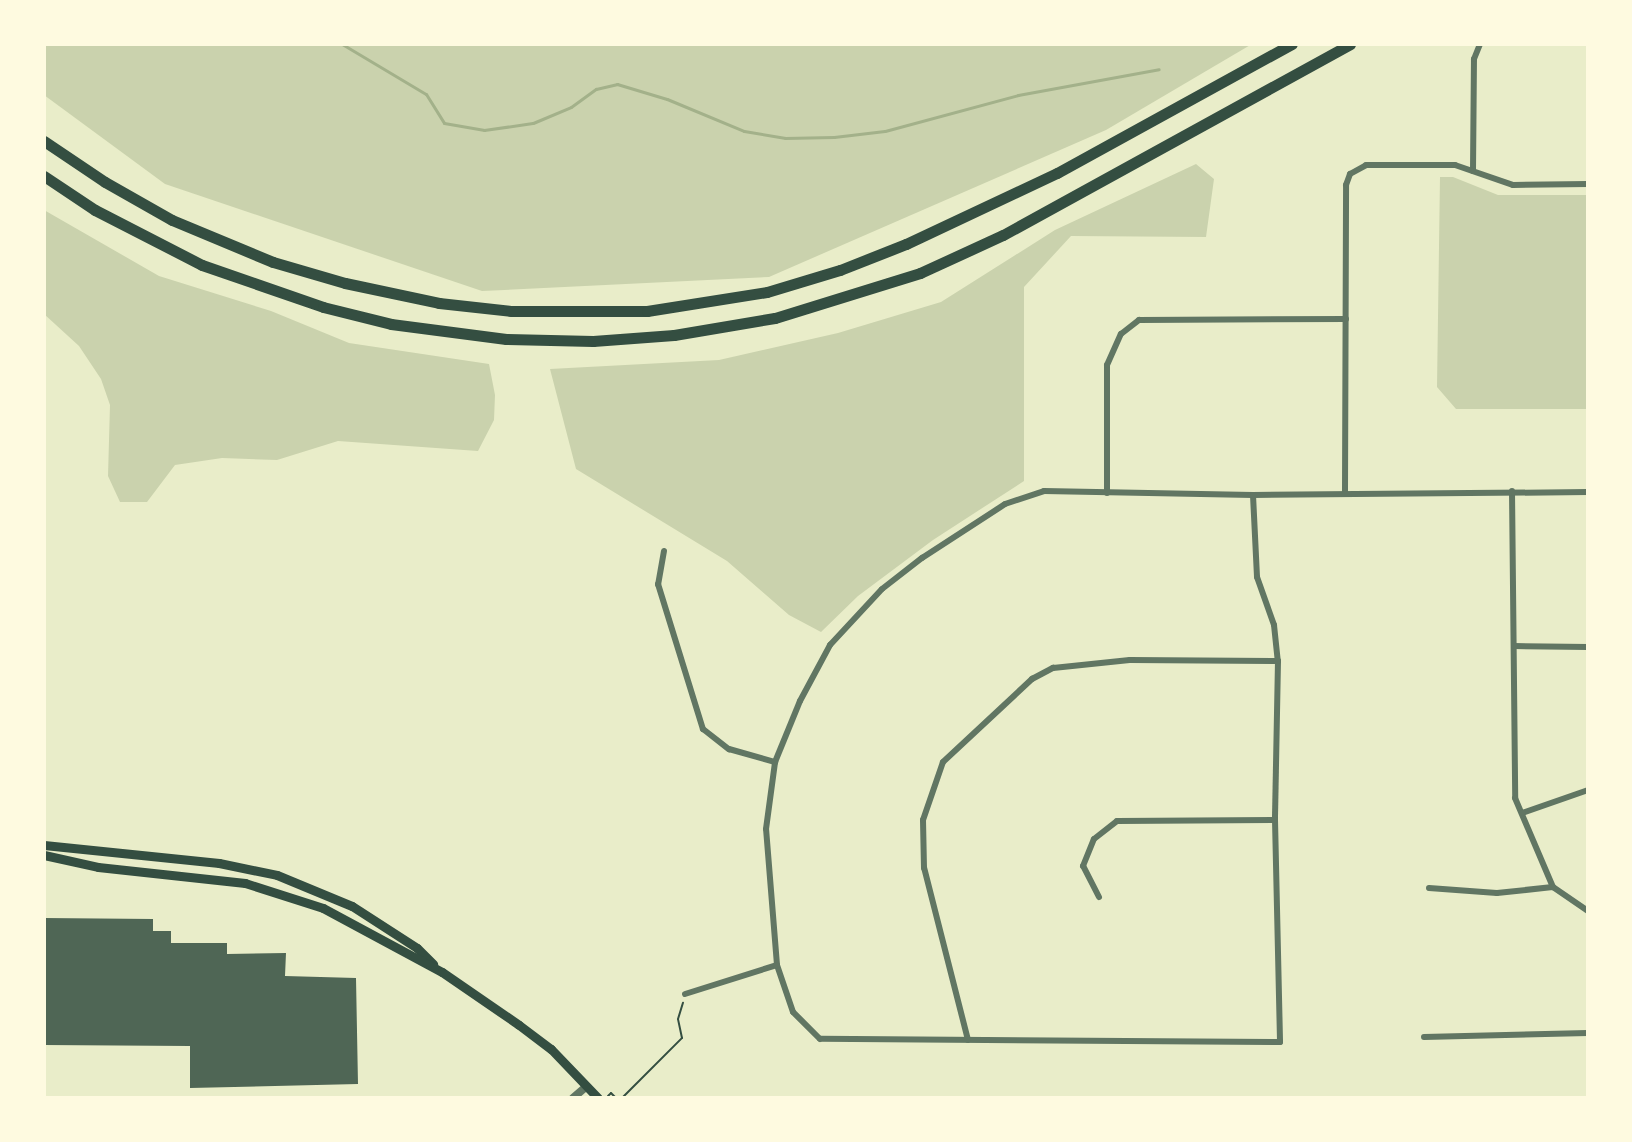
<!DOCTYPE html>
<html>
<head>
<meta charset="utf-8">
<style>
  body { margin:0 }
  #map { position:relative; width:1632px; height:1142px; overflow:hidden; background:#e9edc9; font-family:Rubik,sans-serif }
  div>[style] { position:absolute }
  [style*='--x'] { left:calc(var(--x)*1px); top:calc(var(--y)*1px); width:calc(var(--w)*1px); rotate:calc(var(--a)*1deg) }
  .green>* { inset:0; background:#cad2ad }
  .stream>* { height:3px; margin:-1.5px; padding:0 1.5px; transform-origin:1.5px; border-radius:1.5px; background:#a3b18a }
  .building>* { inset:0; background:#4f6655 }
  .path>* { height:2px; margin:-1px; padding:0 1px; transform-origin:1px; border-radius:1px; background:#344e41 }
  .minor>* { height:6px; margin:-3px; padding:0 3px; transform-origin:3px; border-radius:3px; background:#617663 }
  .tertiary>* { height:8px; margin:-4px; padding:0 4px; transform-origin:4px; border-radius:4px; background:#617663 }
  .secondary>* { height:9px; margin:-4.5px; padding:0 4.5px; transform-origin:4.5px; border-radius:4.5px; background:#344e41 }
  .motorway>* { height:11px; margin:-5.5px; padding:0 5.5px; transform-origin:5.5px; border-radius:5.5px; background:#344e41 }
  span { translate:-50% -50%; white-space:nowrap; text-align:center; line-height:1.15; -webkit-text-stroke:8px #fefae0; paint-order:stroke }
  .frame { position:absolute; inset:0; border:46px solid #fefae0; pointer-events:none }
</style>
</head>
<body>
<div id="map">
  <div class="green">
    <div style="clip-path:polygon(44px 44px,1252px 44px,1106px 130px,769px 277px,482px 291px,165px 184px,44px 95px)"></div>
    <div style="clip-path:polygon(1196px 164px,1214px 179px,1206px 237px,1071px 236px,1024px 287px,1024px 481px,933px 540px,858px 596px,821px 632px,789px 615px,727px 561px,576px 469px,550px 369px,719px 360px,838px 333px,941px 302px,1055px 230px)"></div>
    <div style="clip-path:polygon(1440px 177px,1453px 177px,1498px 195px,1588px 195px,1588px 409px,1456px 409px,1437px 387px)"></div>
    <div style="clip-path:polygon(44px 210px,159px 276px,271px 311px,349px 343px,489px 364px,495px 395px,494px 420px,478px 451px,338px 441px,277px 460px,222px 458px,175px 465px,147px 502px,120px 502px,108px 476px,110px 405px,101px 379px,79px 346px,44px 314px)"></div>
  </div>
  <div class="stream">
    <div style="--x:342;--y:44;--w:98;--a:30.8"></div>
    <div style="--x:426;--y:94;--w:34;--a:58"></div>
    <div style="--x:444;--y:123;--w:41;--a:9.9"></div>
    <div style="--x:484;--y:130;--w:49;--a:-8.1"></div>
    <div style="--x:533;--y:123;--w:41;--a:-22.8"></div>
    <div style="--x:571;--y:107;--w:31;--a:-36"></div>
    <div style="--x:596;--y:89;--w:22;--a:-13"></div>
    <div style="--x:617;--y:84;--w:52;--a:16.7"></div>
    <div style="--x:667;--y:99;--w:83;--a:22.6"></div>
    <div style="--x:744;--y:131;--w:42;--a:9.7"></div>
    <div style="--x:785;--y:138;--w:49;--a:-1.2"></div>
    <div style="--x:834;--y:137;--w:51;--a:-6.7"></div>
    <div style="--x:885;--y:131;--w:138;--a:-15.1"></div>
    <div style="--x:1018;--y:95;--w:143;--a:-10.4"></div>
  </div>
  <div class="building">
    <div style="clip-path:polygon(44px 918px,153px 919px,153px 931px,171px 931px,171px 943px,227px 943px,227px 954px,286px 953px,285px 976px,356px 978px,358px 1084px,190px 1088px,190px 1046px,44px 1045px)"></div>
  </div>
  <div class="path">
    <div style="--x:608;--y:1096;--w:4;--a:-45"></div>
    <div style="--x:611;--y:1093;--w:7;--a:45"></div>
    <div style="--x:622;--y:1098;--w:85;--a:-45"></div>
    <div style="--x:682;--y:1038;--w:19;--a:-102"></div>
    <div style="--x:678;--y:1019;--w:17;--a:-73"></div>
  </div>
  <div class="minor">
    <div style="--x:1473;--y:171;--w:112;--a:-89.5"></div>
    <div style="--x:1474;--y:59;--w:16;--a:-68"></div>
    <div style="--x:1512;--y:491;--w:307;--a:89.4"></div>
    <div style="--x:1515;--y:798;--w:97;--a:66.9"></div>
    <div style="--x:1553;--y:887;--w:42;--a:34.4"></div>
    <div style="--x:1345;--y:492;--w:307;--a:-89.8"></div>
    <div style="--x:1346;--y:185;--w:12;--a:-70"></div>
    <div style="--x:1350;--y:174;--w:18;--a:-29"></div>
    <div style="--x:1366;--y:165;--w:89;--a:0"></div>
    <div style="--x:1455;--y:165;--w:61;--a:19"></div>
    <div style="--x:1513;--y:185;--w:75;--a:-0.8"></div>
    <div style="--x:1107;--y:493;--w:128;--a:-90"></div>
    <div style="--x:1107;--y:365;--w:34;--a:-66"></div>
    <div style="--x:1121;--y:334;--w:23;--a:-38"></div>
    <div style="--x:1139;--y:320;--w:207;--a:-0.3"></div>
    <div style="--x:1253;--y:495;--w:82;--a:87.2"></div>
    <div style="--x:1257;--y:577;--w:51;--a:70.5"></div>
    <div style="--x:1274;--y:625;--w:36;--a:84"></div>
    <div style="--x:1278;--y:661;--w:159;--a:91.1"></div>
    <div style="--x:1275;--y:820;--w:222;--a:88.7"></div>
    <div style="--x:1280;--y:1042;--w:460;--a:-179.6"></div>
    <div style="--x:820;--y:1039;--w:38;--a:-135"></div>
    <div style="--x:793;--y:1012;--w:50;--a:-108.8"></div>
    <div style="--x:777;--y:965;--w:136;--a:-94.6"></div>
    <div style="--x:766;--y:829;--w:68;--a:-82.3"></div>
    <div style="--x:775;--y:762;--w:66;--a:-67.7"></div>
    <div style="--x:800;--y:701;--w:64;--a:-61.8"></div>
    <div style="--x:830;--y:645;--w:76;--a:-47.1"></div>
    <div style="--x:882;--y:589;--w:51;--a:-37.8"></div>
    <div style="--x:922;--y:558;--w:99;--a:-33"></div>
    <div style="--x:1005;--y:504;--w:41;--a:-18.4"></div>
    <div style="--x:1044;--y:491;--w:209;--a:1.1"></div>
    <div style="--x:1253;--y:495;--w:335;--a:-0.5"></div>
    <div style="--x:664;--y:551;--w:34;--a:100"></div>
    <div style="--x:658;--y:584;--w:152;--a:72.8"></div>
    <div style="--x:703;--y:729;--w:33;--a:38"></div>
    <div style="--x:729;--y:749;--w:48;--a:15.8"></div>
    <div style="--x:1514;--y:646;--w:74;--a:0.8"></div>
    <div style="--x:1522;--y:813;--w:70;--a:-19.2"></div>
    <div style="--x:1429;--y:888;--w:68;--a:4.2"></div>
    <div style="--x:1497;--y:893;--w:56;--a:-6.1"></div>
    <div style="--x:1099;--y:897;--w:35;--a:-117"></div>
    <div style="--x:1083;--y:866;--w:29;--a:-68"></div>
    <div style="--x:1094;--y:839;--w:29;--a:-38"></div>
    <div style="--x:1117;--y:821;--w:158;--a:-0.4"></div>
    <div style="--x:685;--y:994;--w:96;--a:-17.5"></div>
    <div style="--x:1424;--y:1037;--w:164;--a:-1.4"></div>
    <div style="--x:968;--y:1040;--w:178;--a:-104.3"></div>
    <div style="--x:924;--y:868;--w:48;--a:-91.2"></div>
    <div style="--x:923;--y:820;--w:61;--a:-71"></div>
    <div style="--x:943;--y:762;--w:122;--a:-43"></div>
    <div style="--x:1032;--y:679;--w:24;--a:-28"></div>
    <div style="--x:1053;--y:668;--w:77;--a:-5.9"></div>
    <div style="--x:1130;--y:660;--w:148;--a:0.4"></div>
  </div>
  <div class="tertiary">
    <div style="--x:573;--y:1098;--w:18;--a:-41"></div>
  </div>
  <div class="secondary">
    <div style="--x:44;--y:845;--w:176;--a:5.9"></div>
    <div style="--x:219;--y:863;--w:59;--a:11.7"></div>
    <div style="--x:277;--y:875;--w:81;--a:22.5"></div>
    <div style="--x:352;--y:906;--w:77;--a:32.9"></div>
    <div style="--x:417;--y:948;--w:23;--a:45"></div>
    <div style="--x:44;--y:855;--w:55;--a:12.5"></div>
    <div style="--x:98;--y:867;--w:148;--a:6.2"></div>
    <div style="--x:245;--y:883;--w:82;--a:17.8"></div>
    <div style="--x:323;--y:908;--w:135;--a:28.3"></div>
    <div style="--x:442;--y:972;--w:93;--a:34.5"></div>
    <div style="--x:519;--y:1025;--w:40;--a:37"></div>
    <div style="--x:551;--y:1049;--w:68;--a:46.2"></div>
  </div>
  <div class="motorway">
    <div style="--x:44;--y:141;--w:73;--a:33.9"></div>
    <div style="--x:105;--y:182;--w:77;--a:29.6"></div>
    <div style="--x:172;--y:220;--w:109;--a:22.6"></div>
    <div style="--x:273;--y:262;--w:75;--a:16.3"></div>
    <div style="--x:345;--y:283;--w:96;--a:12"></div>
    <div style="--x:439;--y:303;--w:72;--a:6.3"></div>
    <div style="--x:511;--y:311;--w:136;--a:0"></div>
    <div style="--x:647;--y:311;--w:121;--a:-9"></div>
    <div style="--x:767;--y:292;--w:76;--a:-16.8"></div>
    <div style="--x:840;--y:270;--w:71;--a:-21.5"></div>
    <div style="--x:906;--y:244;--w:167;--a:-25.2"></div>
    <div style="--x:1057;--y:173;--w:268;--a:-28.8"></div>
    <div style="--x:44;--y:176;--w:61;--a:33.7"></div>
    <div style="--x:95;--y:210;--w:120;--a:27.2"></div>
    <div style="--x:202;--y:265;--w:128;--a:19.1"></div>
    <div style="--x:323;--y:307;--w:70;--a:14"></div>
    <div style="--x:391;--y:324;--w:116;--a:7.4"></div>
    <div style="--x:506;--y:339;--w:87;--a:1.3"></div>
    <div style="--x:593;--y:341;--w:81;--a:-4.2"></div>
    <div style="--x:674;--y:335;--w:102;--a:-9.6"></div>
    <div style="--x:775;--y:318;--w:152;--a:-17.2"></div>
    <div style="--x:920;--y:273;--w:91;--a:-24.6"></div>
    <div style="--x:1003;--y:235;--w:396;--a:-28.8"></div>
  </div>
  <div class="frame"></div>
</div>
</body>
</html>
